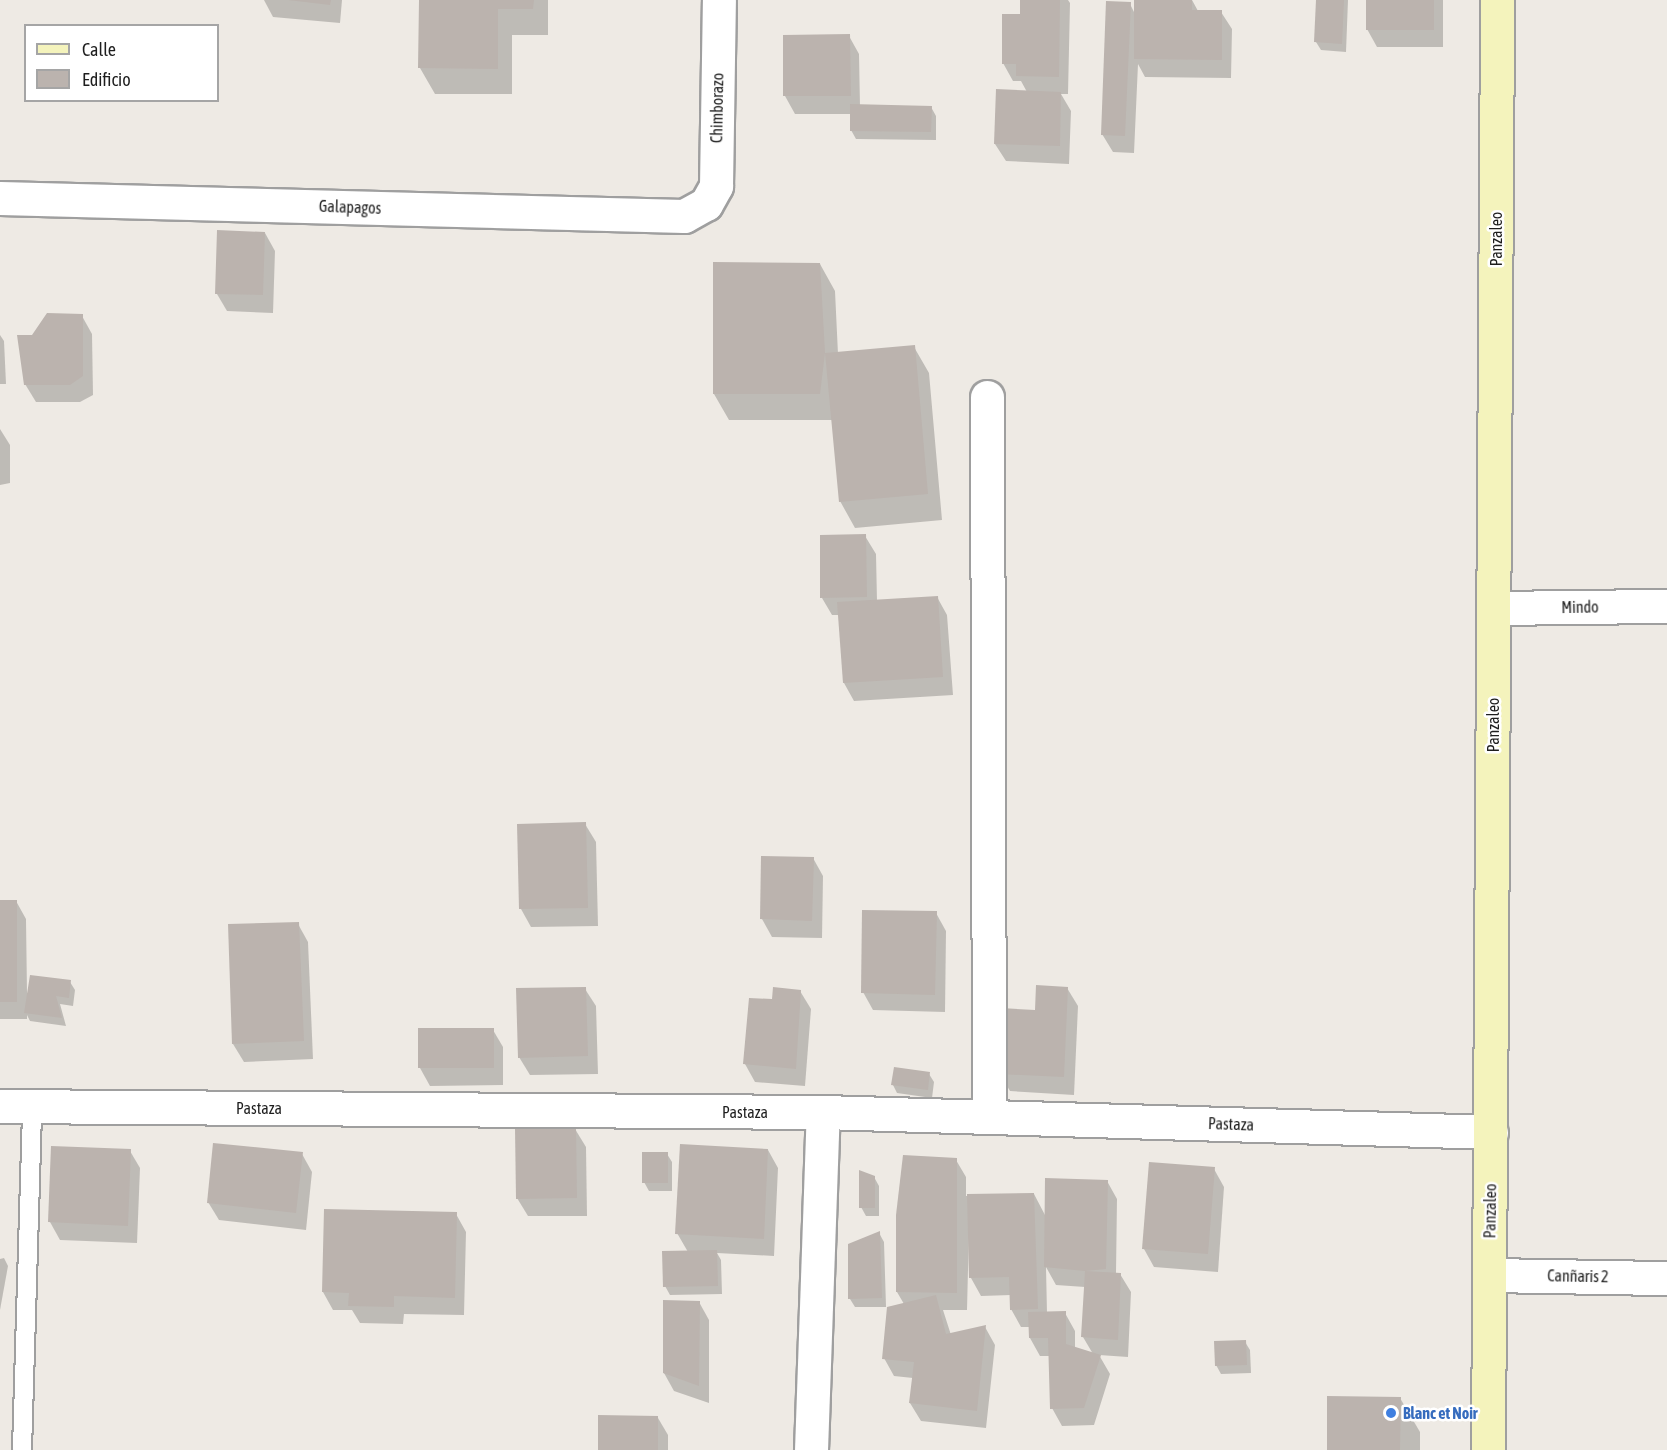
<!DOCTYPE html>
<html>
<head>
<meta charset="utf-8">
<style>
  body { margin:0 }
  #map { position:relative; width:1667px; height:1450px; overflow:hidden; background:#eeeae4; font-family:"Asap Condensed",sans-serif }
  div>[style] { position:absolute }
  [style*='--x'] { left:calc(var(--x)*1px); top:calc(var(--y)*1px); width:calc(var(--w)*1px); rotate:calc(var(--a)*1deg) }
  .shadow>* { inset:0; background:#0003 }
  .building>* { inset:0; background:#bbb3ae }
  .roads { filter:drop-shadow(2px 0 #9f9f9f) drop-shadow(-2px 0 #9f9f9f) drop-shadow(0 2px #9f9f9f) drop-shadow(0 -2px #9f9f9f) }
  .lane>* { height:18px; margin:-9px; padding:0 9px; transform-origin:9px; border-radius:9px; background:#fff }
  .street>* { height:33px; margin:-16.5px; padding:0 16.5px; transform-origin:16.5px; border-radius:16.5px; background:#fff }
  .secondary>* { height:33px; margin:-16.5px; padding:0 16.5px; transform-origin:16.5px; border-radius:16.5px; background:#f4f3bc }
  .dots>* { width:16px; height:16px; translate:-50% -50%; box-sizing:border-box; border:3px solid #fff; border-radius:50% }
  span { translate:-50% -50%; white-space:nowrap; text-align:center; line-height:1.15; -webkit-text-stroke:5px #fff; paint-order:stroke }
  .street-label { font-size:16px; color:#1e1e1e }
  .shop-label { font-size:16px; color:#366cbe; font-weight:700 }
  .left { translate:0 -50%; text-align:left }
  .legend { position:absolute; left:24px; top:24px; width:195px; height:78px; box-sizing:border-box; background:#fff; border:2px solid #a5a5a5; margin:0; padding:8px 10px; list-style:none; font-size:18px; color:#1e1e1e }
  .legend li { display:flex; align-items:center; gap:12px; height:30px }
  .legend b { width:30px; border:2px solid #a5a5a5 }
</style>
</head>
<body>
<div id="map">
  <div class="shadow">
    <div style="clip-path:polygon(264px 0,342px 0,340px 23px,273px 17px)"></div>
    <div style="clip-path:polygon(420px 0,548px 0,548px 35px,512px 35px,512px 94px,435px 94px,420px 68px)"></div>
    <div style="clip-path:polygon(1022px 0,1068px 0,1070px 3px,1068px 94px,1061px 94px,1071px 111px,1069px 164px,1006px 161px,995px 144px,1027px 92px,1021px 81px,1013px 81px,1003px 63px,1021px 16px)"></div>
    <div style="clip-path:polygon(1136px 0,1192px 0,1198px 11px,1221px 12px,1232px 29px,1231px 78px,1145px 77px,1138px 64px,1134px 153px,1113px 152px,1102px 134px,1130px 4px,1135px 14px)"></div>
    <div style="clip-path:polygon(1318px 0,1348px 0,1346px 52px,1321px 50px,1316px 42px)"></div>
    <div style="clip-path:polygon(1367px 0,1443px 0,1443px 47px,1377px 47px,1367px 29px)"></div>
    <div style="clip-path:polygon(784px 36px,849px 36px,859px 54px,860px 106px,931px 107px,936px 116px,936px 140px,856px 139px,851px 130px,851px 114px,795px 114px,785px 96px)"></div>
    <div style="clip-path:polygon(265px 233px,275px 251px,273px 313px,227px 311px,217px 294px)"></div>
    <div style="clip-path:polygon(820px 264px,835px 291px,838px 354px,914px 347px,929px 373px,942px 520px,855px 528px,840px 501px,833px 420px,729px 420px,714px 394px)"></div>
    <div style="clip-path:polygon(82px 316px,92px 334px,93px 395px,80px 402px,36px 402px,25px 384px,33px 336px)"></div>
    <div style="clip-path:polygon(0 335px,4px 341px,6px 384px,0 384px)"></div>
    <div style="clip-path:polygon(0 429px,10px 445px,10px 483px,0 485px)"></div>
    <div style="clip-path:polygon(865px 536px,876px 554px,877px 601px,937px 597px,947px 615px,953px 695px,854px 701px,844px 683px,840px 615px,832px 615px,822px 598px)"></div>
    <div style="clip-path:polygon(585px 824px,596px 842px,598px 926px,531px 927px,521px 909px)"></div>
    <div style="clip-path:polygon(813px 858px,823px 876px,822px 938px,772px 937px,762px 919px)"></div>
    <div style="clip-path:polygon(0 901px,16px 901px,26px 919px,27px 993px,70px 982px,75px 990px,73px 1006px,60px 1004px,66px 1026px,30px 1021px,27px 1015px,27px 1019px,0 1019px)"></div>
    <div style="clip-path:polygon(936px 913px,946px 931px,945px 1012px,873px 1010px,863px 992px)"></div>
    <div style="clip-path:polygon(298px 924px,308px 942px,313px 1059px,244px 1062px,233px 1044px)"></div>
    <div style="clip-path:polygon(1067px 988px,1078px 1006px,1074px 1095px,1010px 1091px,1000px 1074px,1037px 1011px)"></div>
    <div style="clip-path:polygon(585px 989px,596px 1006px,598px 1074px,530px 1075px,519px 1057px)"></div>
    <div style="clip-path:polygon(800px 991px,811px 1009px,805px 1086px,755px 1082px,745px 1064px,773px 1001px)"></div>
    <div style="clip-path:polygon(493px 1030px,503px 1047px,503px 1085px,430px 1086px,420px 1068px)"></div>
    <div style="clip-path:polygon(929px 1074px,934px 1082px,932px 1098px,897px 1093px,893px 1085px)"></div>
    <div style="clip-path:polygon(575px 1129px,586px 1147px,587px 1216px,528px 1216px,517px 1198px)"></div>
    <div style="clip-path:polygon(768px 1150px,778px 1168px,774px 1256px,717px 1253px,721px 1260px,722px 1294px,670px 1295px,665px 1286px,688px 1252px,677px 1233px)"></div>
    <div style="clip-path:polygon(130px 1151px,140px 1168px,137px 1243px,60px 1240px,50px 1222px)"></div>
    <div style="clip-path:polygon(302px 1154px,312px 1172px,306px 1230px,219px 1220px,208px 1202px)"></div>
    <div style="clip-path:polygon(667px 1154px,672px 1162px,672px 1191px,649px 1191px,644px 1182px)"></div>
    <div style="clip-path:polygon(evenodd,956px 1160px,966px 1177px,966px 1196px,1034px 1194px,1046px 1217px,1107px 1181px,1117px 1199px,1116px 1274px,1120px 1274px,1131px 1292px,1128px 1357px,1099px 1355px,1110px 1374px,1094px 1425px,1062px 1426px,1052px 1408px,1050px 1356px,1040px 1356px,1030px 1338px,1030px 1327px,1021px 1327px,1011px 1309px,1011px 1295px,981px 1296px,971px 1278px,969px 1229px,967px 1310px,943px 1310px,951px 1335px,985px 1327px,995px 1345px,986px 1428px,921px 1421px,910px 1403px,913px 1378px,894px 1376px,884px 1358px,904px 1304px,897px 1292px,956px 1160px,1046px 1267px,1056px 1285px,1085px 1287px,1083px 1337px,1093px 1354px,1075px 1348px,1075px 1331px,1065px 1313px,1047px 1313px,1046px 1267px)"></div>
    <div style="clip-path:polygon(1214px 1169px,1224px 1187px,1218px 1272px,1154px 1267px,1144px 1249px)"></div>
    <div style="clip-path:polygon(874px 1177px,879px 1186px,879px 1216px,866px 1216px,861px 1207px)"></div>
    <div style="clip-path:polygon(456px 1214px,466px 1232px,464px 1315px,404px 1314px,403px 1324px,360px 1323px,352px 1310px,333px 1310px,323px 1292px)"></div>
    <div style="clip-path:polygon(879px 1233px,884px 1242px,886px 1307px,855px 1307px,850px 1299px)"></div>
    <div style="clip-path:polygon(4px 1258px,8px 1266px,0 1310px,0 1259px)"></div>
    <div style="clip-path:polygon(699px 1302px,709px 1320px,709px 1403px,674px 1391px,664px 1373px)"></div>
    <div style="clip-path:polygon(1245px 1342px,1250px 1350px,1251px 1373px,1221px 1374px,1216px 1365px)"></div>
    <div style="clip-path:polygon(1400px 1398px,1420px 1432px,1420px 1450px,1328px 1450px)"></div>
    <div style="clip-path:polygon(658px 1418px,668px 1435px,668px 1450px,600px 1450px)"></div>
  </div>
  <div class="building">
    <div style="clip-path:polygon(288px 0,331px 0,330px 5px)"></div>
    <div style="clip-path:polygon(419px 0,534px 0,533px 9px,498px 9px,498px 69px,418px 68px)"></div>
    <div style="clip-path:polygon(1020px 0,1060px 0,1059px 77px,1016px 76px,1016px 64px,1002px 64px,1002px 14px,1020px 14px)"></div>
    <div style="clip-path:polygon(1134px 0,1192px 0,1192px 10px,1222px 10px,1222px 60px,1134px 59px)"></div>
    <div style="clip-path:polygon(1316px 0,1344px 0,1342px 44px,1314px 42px)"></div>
    <div style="clip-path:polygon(1366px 0,1434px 0,1434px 30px,1366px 30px)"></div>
    <div style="clip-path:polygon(1106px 1px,1131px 2px,1125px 136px,1101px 135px)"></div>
    <div style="clip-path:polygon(850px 34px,851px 96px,783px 96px,783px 35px)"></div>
    <div style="clip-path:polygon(996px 89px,1061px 92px,1060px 146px,994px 144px)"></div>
    <div style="clip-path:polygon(850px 104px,932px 106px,931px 132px,850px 131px)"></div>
    <div style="clip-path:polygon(217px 230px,265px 232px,263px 295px,215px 294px)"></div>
    <div style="clip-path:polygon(713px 262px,820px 263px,825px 353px,820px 394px,713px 394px)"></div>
    <div style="clip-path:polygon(47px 313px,83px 314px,83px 376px,70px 385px,24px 385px,17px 335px,32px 335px)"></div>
    <div style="clip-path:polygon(915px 345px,928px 494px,839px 502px,825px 353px)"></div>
    <div style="clip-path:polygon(866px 534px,867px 597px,820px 598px,820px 535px)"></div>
    <div style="clip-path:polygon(938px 596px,943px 677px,843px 683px,837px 602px)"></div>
    <div style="clip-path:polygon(586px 822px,588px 908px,519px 909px,517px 824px)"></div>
    <div style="clip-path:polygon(761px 856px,814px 857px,812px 921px,760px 919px)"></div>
    <div style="clip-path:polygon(0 900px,17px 900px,17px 1002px,0 1002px)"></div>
    <div style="clip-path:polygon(862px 910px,937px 911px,935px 995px,861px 993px)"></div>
    <div style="clip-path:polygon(299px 922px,304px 1041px,232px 1044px,228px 924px)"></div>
    <div style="clip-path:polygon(30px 975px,71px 980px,69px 998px,56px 996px,62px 1018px,24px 1013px)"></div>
    <div style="clip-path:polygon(1036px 985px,1068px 987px,1064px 1077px,998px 1074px,1001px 1008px,1035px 1010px)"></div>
    <div style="clip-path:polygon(586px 987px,588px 1056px,518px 1058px,516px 988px)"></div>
    <div style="clip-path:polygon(773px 987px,801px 990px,796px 1069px,743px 1064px,749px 998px,772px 999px)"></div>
    <div style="clip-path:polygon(418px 1028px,494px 1028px,494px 1068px,418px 1068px)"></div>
    <div style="clip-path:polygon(894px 1067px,930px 1072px,928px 1090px,891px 1085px)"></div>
    <div style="clip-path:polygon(515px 1128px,576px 1128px,577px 1198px,516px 1199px)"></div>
    <div style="clip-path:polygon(213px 1143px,303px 1152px,296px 1213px,207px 1203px)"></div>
    <div style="clip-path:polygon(680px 1144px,768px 1149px,764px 1239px,675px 1234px)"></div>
    <div style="clip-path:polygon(51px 1146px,131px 1149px,128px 1226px,48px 1222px)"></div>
    <div style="clip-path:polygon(642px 1152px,668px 1152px,668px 1183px,642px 1183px)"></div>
    <div style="clip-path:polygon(903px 1155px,957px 1158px,957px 1293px,896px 1292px,896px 1215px)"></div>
    <div style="clip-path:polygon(1149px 1162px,1215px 1167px,1208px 1254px,1142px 1249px)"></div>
    <div style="clip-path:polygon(859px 1170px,875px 1176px,875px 1208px,859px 1208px)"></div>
    <div style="clip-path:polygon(1045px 1178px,1108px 1180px,1106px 1269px,1085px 1271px,1121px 1273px,1118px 1340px,1081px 1337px,1085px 1271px,1044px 1267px)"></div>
    <div style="clip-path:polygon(1034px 1193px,1038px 1309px,1010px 1310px,1009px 1277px,969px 1278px,967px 1194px)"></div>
    <div style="clip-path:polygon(324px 1209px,457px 1212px,455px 1298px,394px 1296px,394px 1307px,348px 1306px,349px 1293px,322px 1292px)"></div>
    <div style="clip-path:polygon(880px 1231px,882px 1298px,848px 1299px,848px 1244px)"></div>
    <div style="clip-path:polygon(717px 1250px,718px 1286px,663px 1287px,662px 1251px)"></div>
    <div style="clip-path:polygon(936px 1295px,946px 1334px,986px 1325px,977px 1411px,909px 1403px,914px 1362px,882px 1359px,887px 1307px)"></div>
    <div style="clip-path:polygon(663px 1300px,700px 1301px,699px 1386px,663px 1373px)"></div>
    <div style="clip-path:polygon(1066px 1311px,1066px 1344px,1101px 1355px,1084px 1408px,1050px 1409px,1048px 1338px,1029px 1338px,1028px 1312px)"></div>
    <div style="clip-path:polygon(1246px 1340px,1247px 1365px,1215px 1366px,1214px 1341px)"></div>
    <div style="clip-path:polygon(1327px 1396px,1401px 1397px,1400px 1450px,1327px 1450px)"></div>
    <div style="clip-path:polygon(598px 1415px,658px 1416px,658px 1450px,598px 1450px)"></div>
  </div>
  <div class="roads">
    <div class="lane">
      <div style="--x:22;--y:1450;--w:344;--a:-88.3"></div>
    </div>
    <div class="street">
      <div style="--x:0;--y:198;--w:684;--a:1.51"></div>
      <div style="--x:684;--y:216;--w:25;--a:-29"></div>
      <div style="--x:706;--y:204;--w:21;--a:-61"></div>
      <div style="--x:716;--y:186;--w:186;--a:-89.1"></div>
      <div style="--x:987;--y:397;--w:720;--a:89.84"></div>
      <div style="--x:1494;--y:608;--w:173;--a:-0.7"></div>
      <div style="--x:0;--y:1106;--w:823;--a:0.42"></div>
      <div style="--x:823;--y:1112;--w:668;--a:1.71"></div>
      <div style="--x:1489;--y:1275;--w:178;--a:1"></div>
      <div style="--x:811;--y:1450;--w:338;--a:-88"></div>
    </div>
    <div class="secondary">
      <div style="--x:1488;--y:1450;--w:1450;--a:-89.64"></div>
    </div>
  </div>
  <div class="dots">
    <div style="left:1391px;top:1413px;background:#3f7fe0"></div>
  </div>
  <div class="street-label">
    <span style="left:717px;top:108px;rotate:-89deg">Chimborazo</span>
    <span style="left:350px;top:207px;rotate:2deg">Galapagos</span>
    <span style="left:1496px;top:239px;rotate:-90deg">Panzaleo</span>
    <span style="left:1580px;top:607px;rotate:-1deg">Mindo</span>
    <span style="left:1493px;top:725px;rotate:-90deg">Panzaleo</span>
    <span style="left:259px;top:1108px">Pastaza</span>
    <span style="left:745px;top:1112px">Pastaza</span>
    <span style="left:1231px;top:1124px;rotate:2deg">Pastaza</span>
    <span style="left:1490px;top:1211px;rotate:-89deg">Panzaleo</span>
    <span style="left:1578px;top:1276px;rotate:1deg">Canñaris 2</span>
  </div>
  <div class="shop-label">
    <span class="left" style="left:1403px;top:1413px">Blanc et Noir</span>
  </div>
  <ul class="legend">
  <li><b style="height:8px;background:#f4f3bc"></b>Calle</li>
  <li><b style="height:16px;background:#bbb3ae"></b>Edificio</li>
  </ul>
</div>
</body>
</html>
